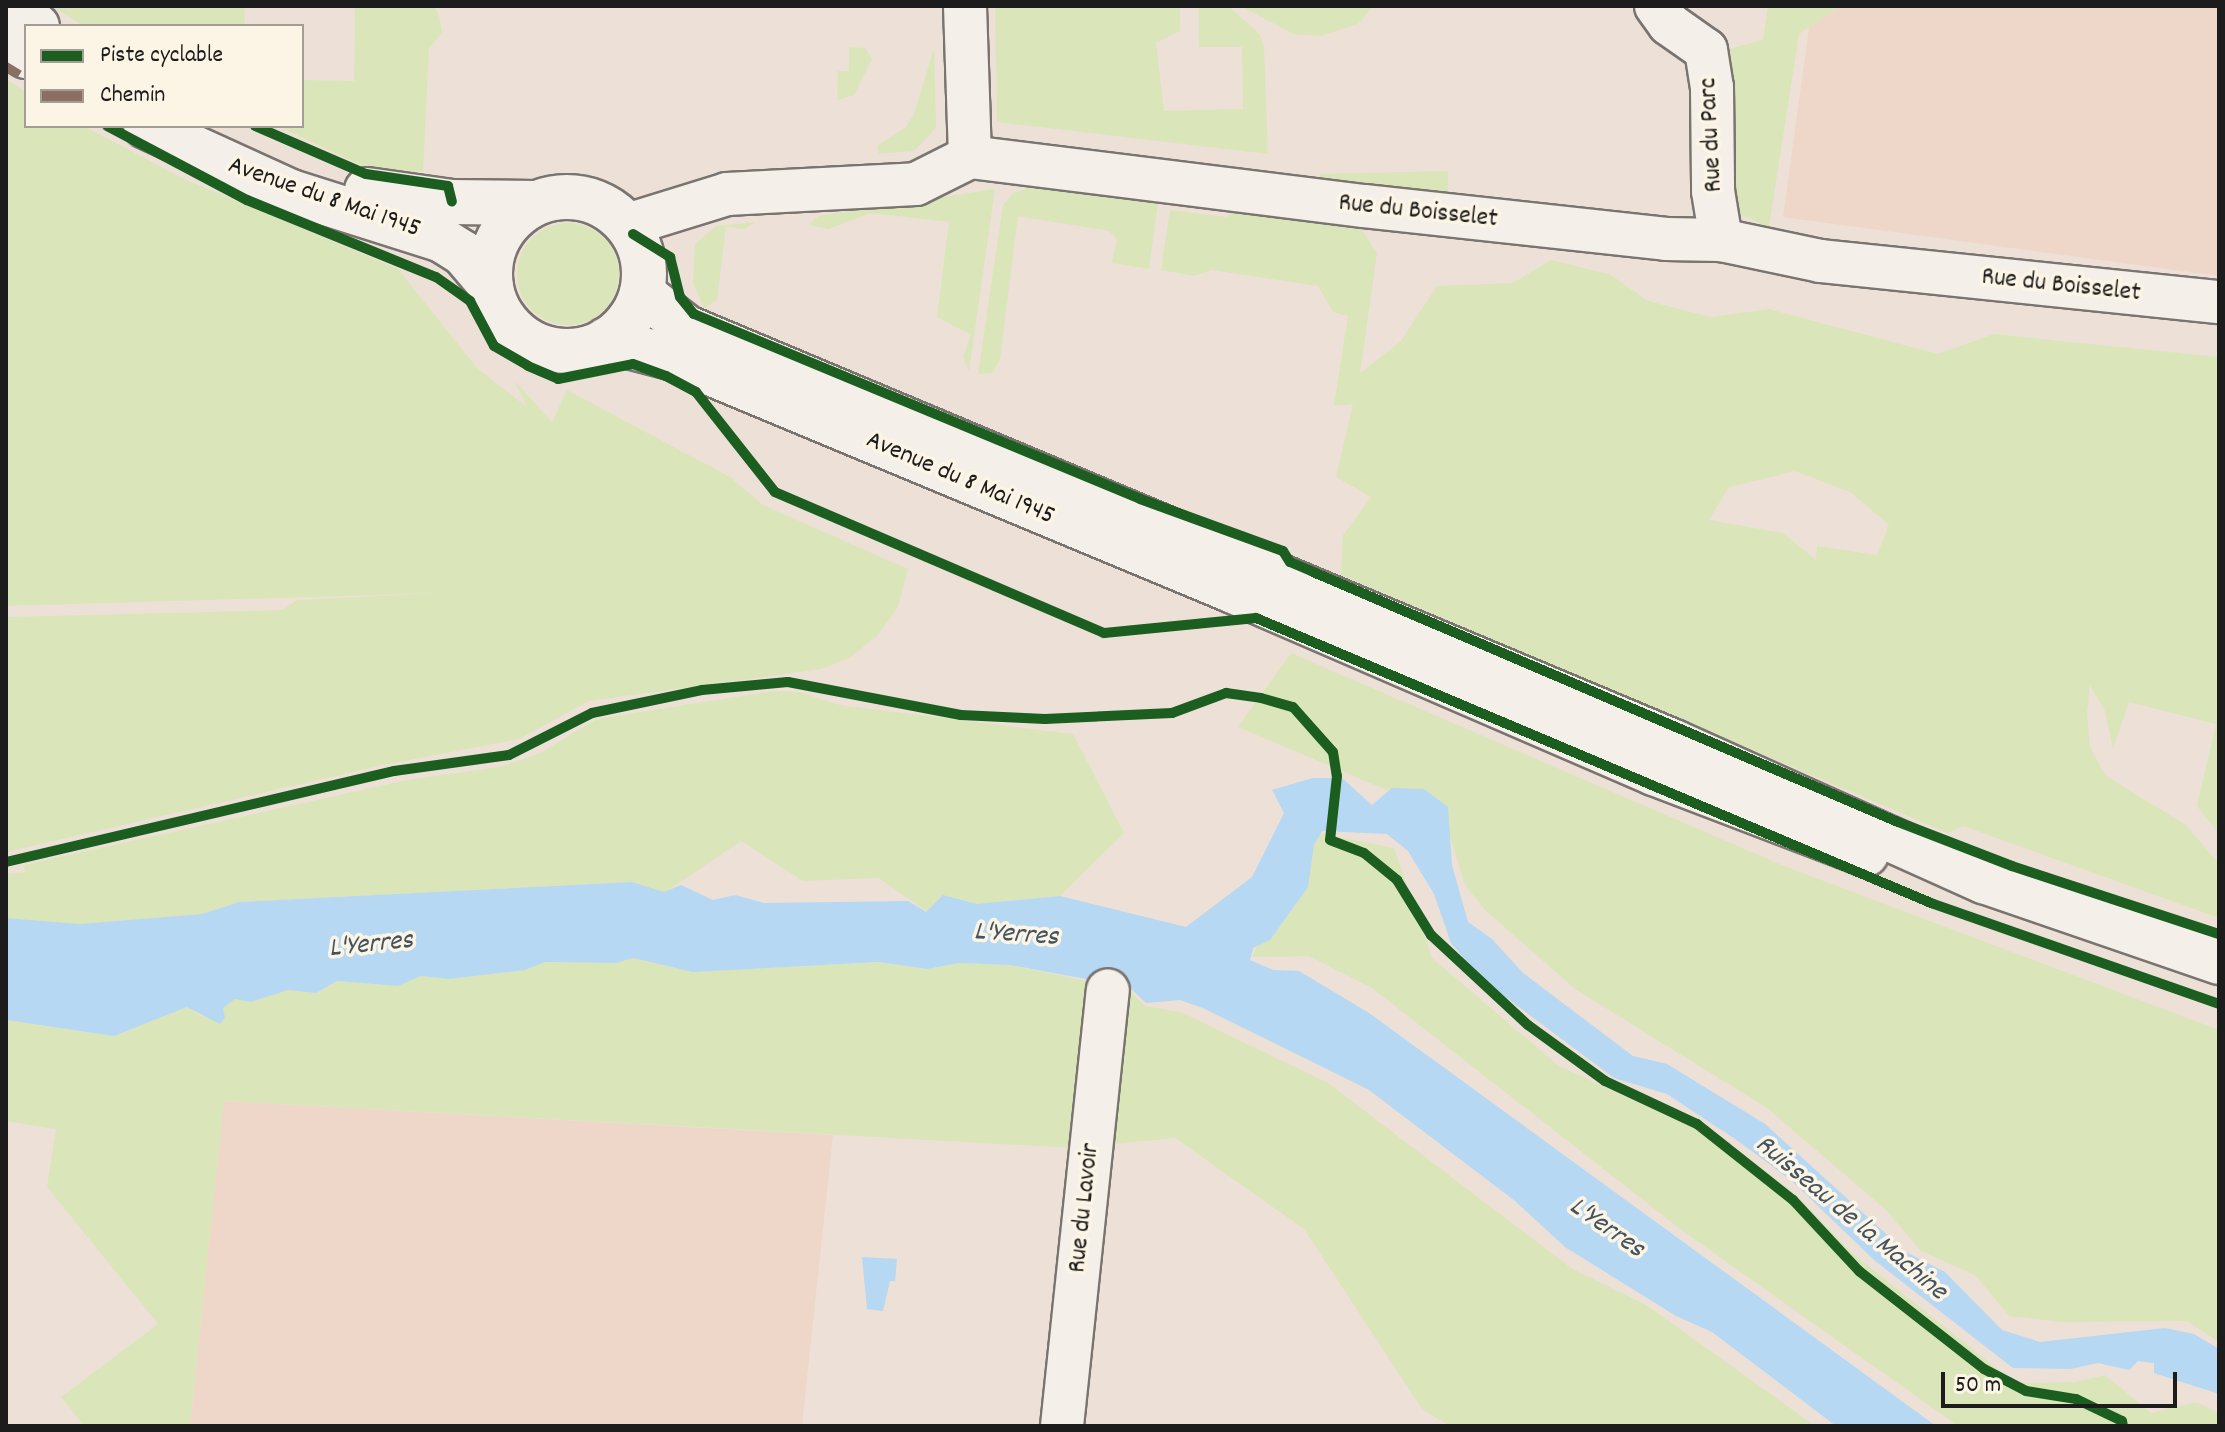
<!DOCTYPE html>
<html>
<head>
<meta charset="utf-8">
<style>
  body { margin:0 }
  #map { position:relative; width:2225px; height:1432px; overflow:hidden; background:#ece0d7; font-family:Dekko,sans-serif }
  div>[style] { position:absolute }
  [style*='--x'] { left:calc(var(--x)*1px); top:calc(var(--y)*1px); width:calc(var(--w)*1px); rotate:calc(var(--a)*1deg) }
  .built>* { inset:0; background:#eed7c9 }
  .green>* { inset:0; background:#dae6ba }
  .round { border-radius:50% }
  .water>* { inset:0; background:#b6d8f2 }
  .roads { filter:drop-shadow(2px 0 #7a7470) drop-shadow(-2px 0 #7a7470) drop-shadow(0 2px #7a7470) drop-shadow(0 -2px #7a7470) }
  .minor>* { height:42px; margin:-21px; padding:0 21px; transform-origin:21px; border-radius:21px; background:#f4efe9 }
  .major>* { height:44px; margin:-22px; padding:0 22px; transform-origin:22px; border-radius:22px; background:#f4efe9 }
  .major>.ring { margin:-22px; padding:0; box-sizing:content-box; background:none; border:44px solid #f4efe9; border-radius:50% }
  .quiet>* { height:8px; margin-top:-4px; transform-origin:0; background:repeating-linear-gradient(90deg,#8d6e63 0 16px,transparent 0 24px) }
  .cycleway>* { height:10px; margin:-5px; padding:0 5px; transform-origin:5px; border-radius:5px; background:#1b5e20 }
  span { translate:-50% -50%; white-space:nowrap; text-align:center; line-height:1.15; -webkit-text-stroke:7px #fcf5e5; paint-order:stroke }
  .street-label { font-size:26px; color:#1c1c1c }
  .water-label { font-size:28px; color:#435360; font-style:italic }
  .frame { position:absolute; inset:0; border:8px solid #1c1c1c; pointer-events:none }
  .legend { position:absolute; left:24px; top:24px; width:280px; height:104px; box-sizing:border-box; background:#fcf5e5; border:2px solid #a29e95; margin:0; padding:10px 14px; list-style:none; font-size:24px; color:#1c1c1c }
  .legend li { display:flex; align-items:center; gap:16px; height:40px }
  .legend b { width:40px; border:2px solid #a29e95 }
  .scale { position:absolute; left:1941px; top:1372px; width:236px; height:36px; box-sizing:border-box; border:4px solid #1c1c1c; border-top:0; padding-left:10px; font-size:24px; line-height:28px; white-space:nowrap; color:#1c1c1c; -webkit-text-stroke:6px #fcf5e5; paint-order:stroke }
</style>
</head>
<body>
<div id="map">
  <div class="built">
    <div style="clip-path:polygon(1812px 6px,2219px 6px,2219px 276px,1783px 217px)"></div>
    <div style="clip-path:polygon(223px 1101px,833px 1135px,802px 1426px,190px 1426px)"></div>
  </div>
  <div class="green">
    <div style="clip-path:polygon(52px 6px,244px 6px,245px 26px,84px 26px)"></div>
    <div style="clip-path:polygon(355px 6px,434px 6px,439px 15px,442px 32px,429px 49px,423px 172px,365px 167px,278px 126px,302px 126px,302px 80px,354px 81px)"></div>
    <div style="clip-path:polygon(995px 6px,1180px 6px,1180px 31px,1156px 43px,1164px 111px,1243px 109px,1242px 47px,1199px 47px,1199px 7px,1229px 6px,1260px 35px,1264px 47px,1268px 154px,997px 122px)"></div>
    <div style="clip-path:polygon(1240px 6px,1373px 6px,1358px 24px,1321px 36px,1294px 34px)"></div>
    <div style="clip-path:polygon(1768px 6px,1841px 6px,1799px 34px,1769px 227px,1730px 210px,1714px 53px,1763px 40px)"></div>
    <div style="clip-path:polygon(849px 47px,865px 48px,872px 59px,854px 95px,837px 100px,838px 71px,849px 71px)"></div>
    <div style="clip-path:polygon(934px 48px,936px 128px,914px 151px,879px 154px,877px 146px,905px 128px,914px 114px)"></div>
    <div style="clip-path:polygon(6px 79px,26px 92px,26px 126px,84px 126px,182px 178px,398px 269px,477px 368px,527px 407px,514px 380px,552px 422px,567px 390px,730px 477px,763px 505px,908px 569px,898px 607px,877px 636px,849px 658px,821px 669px,589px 701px,519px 739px,378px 766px,6px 852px,6px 617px,282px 610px,297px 600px,445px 593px,6px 606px)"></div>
    <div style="clip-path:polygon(1448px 171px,1448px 204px,1321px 190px,1320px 174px)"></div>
    <div style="clip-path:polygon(1028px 188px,1158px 203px,1149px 269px,1112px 263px,1117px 239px,1109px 231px,1018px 216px,1000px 360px,992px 373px,978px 374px,1003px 205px,1013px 193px)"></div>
    <div style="clip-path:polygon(995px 189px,969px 371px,963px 357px,971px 335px,937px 317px,949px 222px,871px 213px,828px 229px,809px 225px,818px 216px)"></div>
    <div style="clip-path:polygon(evenodd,1170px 210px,1227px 217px,1233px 211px,1360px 227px,1377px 253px,1360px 373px,1400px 342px,1437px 286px,1513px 283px,1551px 260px,1611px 275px,1648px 301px,1711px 317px,1769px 309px,1938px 354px,1994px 334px,2219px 357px,2219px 834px,2197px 806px,2216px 724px,2129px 702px,2113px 749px,2105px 711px,2090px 685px,2087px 714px,2090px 747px,2106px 776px,2186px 825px,2219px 864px,2219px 918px,1963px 826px,1948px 833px,1341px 575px,1343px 535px,1371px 497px,1336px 477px,1353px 404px,1334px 406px,1348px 316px,1333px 312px,1318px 286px,1212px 270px,1194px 276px,1161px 270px,1170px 210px,1795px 471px,1850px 492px,1889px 525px,1877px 555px,1817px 546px,1816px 560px,1783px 533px,1709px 520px,1729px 487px,1795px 471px)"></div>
    <div style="clip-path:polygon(756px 222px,745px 229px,726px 227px,717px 300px,704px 308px,693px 283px,695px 244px,716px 226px)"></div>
    <div class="round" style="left:517px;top:223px;width:102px;height:102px"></div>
    <div style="clip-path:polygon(1291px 653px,1784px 866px,2219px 1030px,2219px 1342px,2187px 1321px,2062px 1322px,2009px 1316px,1975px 1275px,1921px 1251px,1885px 1209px,1767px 1108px,1575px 989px,1485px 910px,1465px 885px,1443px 814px,1238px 727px)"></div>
    <div style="clip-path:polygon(774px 691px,800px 692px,840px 705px,1073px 734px,1124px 833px,1060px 896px,977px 904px,943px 895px,927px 912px,879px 878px,803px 881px,741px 841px,664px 893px,632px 882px,239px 902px,202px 914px,80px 924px,6px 918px,6px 874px,25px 872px,24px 865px,407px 780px,500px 767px,538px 754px,597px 719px)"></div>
    <div style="clip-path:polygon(1312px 832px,1394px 848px,1432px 958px,1559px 1066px,1734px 1147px,1795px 1194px,1852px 1253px,2015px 1383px,2075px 1382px,2105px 1375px,2151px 1413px,2196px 1402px,2219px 1413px,2219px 1426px,1958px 1426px,1684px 1232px,1372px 988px,1309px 956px,1252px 957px)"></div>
    <div style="clip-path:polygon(633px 958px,693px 972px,879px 962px,927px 969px,959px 963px,1010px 965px,1129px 990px,1145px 1006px,1181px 1012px,1328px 1083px,1571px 1268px,1648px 1306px,1815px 1426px,1450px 1426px,1422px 1409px,1304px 1229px,1175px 1138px,1074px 1148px,224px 1101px,190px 1426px,84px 1426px,61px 1397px,158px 1324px,47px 1187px,56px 1129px,6px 1121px,6px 1020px,114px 1036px,187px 1007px,203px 1017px,235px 999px,288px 990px,316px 993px,337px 981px,398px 986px,421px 976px,449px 979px,525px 970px,545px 962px,616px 963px)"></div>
  </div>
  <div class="water">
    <div style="clip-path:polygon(1313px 778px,1342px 778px,1372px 805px,1392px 788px,1424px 789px,1448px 807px,1452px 865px,1468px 922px,1492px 939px,1523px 973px,1633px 1056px,1667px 1064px,1765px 1124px,1906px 1252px,1945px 1272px,2002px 1330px,2040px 1342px,2165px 1328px,2194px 1334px,2219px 1349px,2219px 1394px,2154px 1373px,2154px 1363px,2138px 1361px,2129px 1370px,2098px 1363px,2070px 1369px,2013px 1368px,1874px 1260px,1792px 1181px,1738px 1141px,1667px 1094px,1614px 1078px,1484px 981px,1451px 943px,1434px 894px,1408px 851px,1387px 834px,1322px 831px,1314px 845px,1308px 887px,1270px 940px,1253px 948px,1250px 960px,1273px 970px,1299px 971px,1369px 1013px,1936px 1426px,1836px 1426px,1712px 1332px,1676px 1316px,1565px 1247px,1515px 1201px,1369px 1090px,1203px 1008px,1180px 1000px,1146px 1003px,1129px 987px,1010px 965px,959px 963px,927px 969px,879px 962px,693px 972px,633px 958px,616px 963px,545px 962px,525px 970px,449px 979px,421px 976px,398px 986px,337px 981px,316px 993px,288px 990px,250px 1002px,235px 999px,223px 1008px,225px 1018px,220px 1024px,187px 1007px,114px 1036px,6px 1020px,6px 918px,80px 924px,202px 914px,239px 902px,632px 882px,664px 892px,681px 885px,713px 900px,735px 895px,764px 903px,908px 901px,926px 912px,943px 895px,977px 904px,1060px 896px,1186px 927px,1252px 877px,1284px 813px,1272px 790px)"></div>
    <div style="clip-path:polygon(862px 1257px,897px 1259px,895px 1281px,890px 1281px,883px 1311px,867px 1309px)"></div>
  </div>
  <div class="roads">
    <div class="minor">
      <div style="--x:965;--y:6;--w:151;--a:88.1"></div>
      <div style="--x:1656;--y:6;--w:22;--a:54"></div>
      <div style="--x:1669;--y:24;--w:45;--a:35.1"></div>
      <div style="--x:1706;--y:50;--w:37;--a:81"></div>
      <div style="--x:1712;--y:87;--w:104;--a:89.4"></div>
      <div style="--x:1713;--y:191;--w:50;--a:80.7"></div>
      <div style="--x:627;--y:225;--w:105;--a:-17.2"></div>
      <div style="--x:727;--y:194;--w:189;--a:-3"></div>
      <div style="--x:916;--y:184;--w:60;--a:-26.6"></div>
      <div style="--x:970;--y:157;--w:397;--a:7.1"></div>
      <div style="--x:1364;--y:206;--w:304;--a:6.2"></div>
      <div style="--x:1666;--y:239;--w:55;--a:1"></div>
      <div style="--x:1721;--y:240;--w:102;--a:11.9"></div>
      <div style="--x:1821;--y:261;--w:400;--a:5.9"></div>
      <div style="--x:1062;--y:1426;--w:438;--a:-84"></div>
    </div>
    <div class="major">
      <div style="--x:11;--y:6;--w:33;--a:38"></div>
      <div style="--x:6;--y:43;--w:24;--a:33"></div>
      <div style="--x:146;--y:126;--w:159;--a:24.5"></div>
      <div style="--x:291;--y:192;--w:158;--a:17.6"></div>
      <div style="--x:442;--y:240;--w:25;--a:32"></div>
      <div style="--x:463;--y:253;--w:43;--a:49.7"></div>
      <div style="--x:367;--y:190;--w:86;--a:8"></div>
      <div style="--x:452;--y:202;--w:83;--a:0.7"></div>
      <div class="ring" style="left:490px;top:197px;width:110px;height:110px"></div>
      <div style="--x:642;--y:293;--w:57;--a:37.9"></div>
      <div style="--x:687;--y:328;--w:1070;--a:22.76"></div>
      <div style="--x:1674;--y:742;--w:340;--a:24.2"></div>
      <div style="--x:1984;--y:881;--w:249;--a:19"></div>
      <div style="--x:606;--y:340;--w:70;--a:14.8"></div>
      <div style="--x:674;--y:358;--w:603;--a:22.61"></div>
      <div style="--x:1231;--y:590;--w:461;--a:23.4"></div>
      <div style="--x:1654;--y:773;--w:227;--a:20.9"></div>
    </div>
  </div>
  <div class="quiet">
    <div style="--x:6;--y:66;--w:23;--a:31"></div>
  </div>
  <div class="cycleway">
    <div style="--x:107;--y:126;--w:158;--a:27.9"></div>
    <div style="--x:247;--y:200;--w:204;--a:22.2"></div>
    <div style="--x:436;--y:277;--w:42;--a:35.2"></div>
    <div style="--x:470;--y:301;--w:51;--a:61.9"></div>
    <div style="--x:494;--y:346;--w:39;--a:30"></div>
    <div style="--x:528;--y:366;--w:33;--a:23"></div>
    <div style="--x:558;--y:379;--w:76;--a:-11.3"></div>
    <div style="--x:633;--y:364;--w:35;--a:20"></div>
    <div style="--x:666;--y:376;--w:34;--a:28"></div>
    <div style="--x:696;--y:392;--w:127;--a:51.7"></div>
    <div style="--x:775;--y:492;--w:358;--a:23.2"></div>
    <div style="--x:1104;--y:633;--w:153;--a:-5.6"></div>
    <div style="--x:1256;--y:618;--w:733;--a:22.89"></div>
    <div style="--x:1931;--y:903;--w:305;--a:19.3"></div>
    <div style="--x:255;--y:126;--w:121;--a:23.4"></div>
    <div style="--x:366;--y:174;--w:83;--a:8.3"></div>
    <div style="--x:448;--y:186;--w:16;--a:76"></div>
    <div style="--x:633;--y:234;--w:44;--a:31.9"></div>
    <div style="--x:670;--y:257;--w:41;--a:76"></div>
    <div style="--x:680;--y:297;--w:22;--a:51"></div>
    <div style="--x:694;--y:314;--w:483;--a:22.5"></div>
    <div style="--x:1140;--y:499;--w:152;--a:20"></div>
    <div style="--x:1283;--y:551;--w:13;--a:58"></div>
    <div style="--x:1290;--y:562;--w:25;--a:23"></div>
    <div style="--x:1313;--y:572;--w:636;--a:23.14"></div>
    <div style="--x:1898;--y:822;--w:122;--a:21.1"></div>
    <div style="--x:2012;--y:866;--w:218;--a:18.2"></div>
    <div style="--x:6;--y:862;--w:399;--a:-13.2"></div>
    <div style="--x:394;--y:771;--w:116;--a:-7.9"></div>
    <div style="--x:509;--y:755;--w:93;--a:-26.8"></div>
    <div style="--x:592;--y:713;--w:112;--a:-11.8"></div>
    <div style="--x:702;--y:690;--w:86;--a:-5.3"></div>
    <div style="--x:788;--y:682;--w:176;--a:10.8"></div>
    <div style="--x:961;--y:715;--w:84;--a:2.7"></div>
    <div style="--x:1045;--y:719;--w:127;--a:-2.7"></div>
    <div style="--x:1172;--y:713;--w:58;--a:-20.3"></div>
    <div style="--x:1226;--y:693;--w:35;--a:8"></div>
    <div style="--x:1261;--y:698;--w:33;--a:16"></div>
    <div style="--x:1293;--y:707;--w:60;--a:48.4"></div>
    <div style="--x:1333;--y:752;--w:24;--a:81"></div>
    <div style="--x:1337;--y:776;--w:64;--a:96.2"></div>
    <div style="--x:1330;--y:840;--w:36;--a:21"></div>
    <div style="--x:1364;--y:853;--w:43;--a:39.3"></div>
    <div style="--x:1397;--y:880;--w:65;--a:58.3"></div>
    <div style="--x:1431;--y:935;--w:132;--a:42.9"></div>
    <div style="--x:1528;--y:1025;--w:95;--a:36"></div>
    <div style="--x:1605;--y:1081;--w:102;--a:25.1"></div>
    <div style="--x:1697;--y:1124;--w:122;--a:38.4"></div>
    <div style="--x:1793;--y:1200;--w:97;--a:47.1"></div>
    <div style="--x:1859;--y:1271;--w:159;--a:38.1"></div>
    <div style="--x:1984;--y:1369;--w:47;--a:27.6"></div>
    <div style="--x:2026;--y:1391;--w:51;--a:9.1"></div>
    <div style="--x:2076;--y:1399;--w:51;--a:25.6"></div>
    <div style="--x:2122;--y:1421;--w:5;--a:79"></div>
  </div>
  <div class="street-label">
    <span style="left:1712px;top:135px;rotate:-93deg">Rue du Parc</span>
    <span style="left:324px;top:198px;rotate:19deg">Avenue du 8 Mai 1945</span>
    <span style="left:1418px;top:212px;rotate:6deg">Rue du Boisselet</span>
    <span style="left:2061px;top:286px;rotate:6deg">Rue du Boisselet</span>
    <span style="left:960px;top:479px;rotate:23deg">Avenue du 8 Mai 1945</span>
    <span style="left:1085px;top:1208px;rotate:-84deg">Rue du Lavoir</span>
  </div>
  <div class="water-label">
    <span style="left:1016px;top:936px;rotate:4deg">L'Yerres</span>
    <span style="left:371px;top:946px;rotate:-6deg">L'Yerres</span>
    <span style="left:1850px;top:1219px;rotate:40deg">Ruisseau de la Machine</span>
    <span style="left:1606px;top:1229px;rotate:35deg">L'Yerres</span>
  </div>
  <div class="frame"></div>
  <ul class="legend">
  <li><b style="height:10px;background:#1b5e20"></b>Piste cyclable</li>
  <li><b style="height:10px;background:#8d6e63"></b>Chemin</li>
  </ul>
  <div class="scale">50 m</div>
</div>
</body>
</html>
